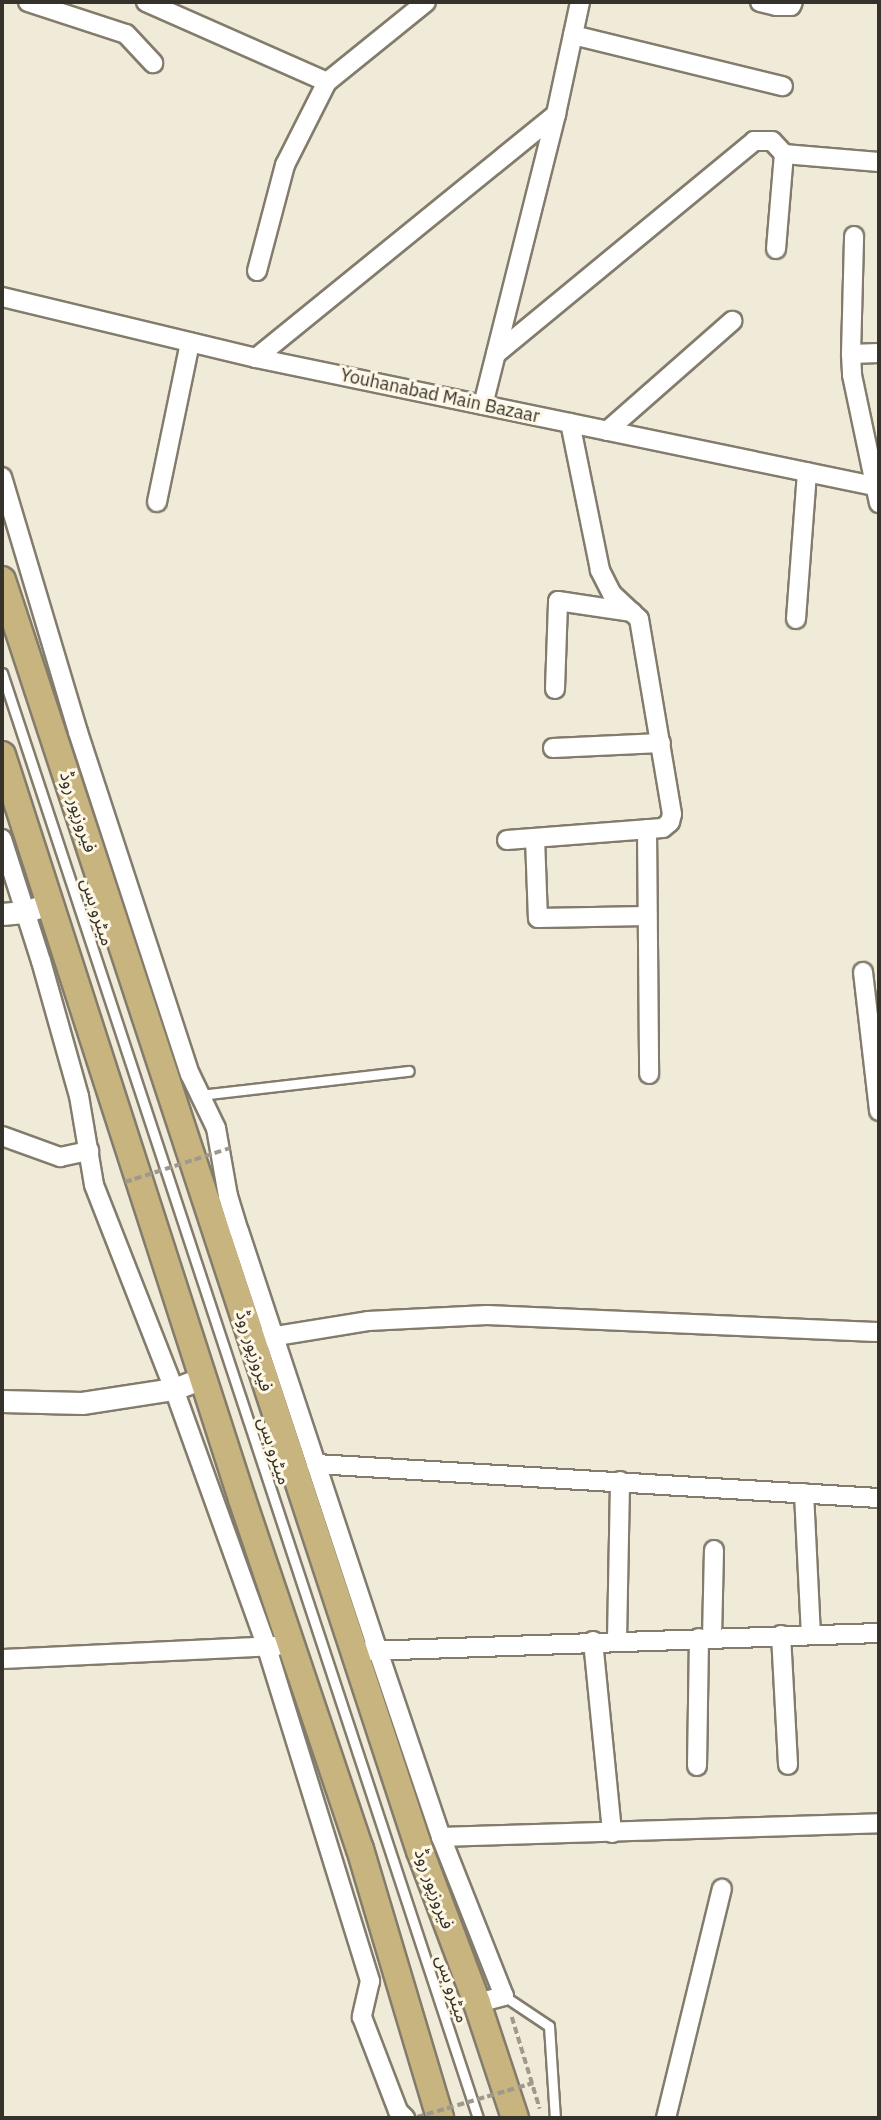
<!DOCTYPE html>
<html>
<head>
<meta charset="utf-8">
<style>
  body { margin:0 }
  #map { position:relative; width:881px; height:2120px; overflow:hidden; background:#f0ead8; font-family:"IBM Plex Sans","Noto Sans Arabic",sans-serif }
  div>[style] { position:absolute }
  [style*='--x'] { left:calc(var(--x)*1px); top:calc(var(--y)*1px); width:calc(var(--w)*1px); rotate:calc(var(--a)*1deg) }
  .path>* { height:3.5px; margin-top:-1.75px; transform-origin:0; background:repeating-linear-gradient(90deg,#9e998c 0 7px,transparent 0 10.5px) }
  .roads { filter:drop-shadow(2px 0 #837c6c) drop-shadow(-2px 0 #837c6c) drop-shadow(0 2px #837c6c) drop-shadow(0 -2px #837c6c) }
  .service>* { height:9px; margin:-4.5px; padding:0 4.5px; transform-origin:4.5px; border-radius:4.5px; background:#fff }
  .minor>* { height:18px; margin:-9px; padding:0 9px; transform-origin:9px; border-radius:9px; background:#fff }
  .tertiary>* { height:21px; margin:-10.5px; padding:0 10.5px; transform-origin:10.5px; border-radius:10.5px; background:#fff }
  .primary>* { height:26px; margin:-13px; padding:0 13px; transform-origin:13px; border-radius:13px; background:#c7b47e }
  .path-bridge>* { height:3.5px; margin-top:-1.75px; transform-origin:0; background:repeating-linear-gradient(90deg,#9e998c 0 7px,transparent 0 10.5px) }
  span { translate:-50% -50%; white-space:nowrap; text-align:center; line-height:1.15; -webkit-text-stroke:6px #fef7e5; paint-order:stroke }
  .street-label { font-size:18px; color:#35322b }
  .frame { position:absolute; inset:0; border:4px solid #35322b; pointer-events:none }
</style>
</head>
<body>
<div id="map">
  <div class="path">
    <div style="--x:512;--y:2017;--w:96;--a:73.1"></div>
  </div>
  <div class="roads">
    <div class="service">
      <div style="--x:2;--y:673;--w:1521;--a:71.77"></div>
      <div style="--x:200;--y:1095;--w:210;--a:-6.6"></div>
      <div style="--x:504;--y:1996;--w:54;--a:33.7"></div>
      <div style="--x:549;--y:2026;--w:92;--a:86.3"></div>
    </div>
    <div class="minor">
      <div style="--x:28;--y:2;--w:103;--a:18.1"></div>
      <div style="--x:126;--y:34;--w:40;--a:47"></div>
      <div style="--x:146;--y:2;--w:198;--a:23.8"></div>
      <div style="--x:760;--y:2;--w:16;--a:14"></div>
      <div style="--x:776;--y:6;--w:15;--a:0"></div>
      <div style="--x:791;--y:6;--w:4;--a:-63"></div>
      <div style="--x:573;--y:35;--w:216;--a:13.7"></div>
      <div style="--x:776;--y:249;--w:95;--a:-85.2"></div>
      <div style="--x:257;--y:271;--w:110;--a:-75.2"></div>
      <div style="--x:285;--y:165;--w:93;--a:-63.2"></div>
      <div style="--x:327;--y:82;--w:127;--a:-38.9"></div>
      <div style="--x:2;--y:297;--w:261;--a:13.5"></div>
      <div style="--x:256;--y:358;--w:636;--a:11.7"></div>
      <div style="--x:879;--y:353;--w:28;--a:178"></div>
      <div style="--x:851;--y:354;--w:21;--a:87"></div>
      <div style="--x:852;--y:375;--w:131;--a:78.1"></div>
      <div style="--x:496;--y:354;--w:335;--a:-39.5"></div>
      <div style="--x:754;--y:141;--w:18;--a:0"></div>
      <div style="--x:772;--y:141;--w:18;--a:47"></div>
      <div style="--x:784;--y:154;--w:95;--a:4.8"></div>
      <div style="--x:851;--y:354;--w:118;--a:-88.5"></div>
      <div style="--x:256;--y:358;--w:387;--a:-39.1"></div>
      <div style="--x:483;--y:405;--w:300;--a:-75.9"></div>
      <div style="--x:556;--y:114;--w:115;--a:-77.9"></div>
      <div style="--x:607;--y:431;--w:167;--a:-41.3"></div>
      <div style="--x:2;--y:477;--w:266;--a:73.4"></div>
      <div style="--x:78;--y:732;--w:360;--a:71.9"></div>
      <div style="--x:190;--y:1074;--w:60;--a:64.3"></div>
      <div style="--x:216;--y:1128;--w:69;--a:80"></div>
      <div style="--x:228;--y:1196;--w:37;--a:73"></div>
      <div style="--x:239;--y:1231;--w:439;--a:71.7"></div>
      <div style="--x:377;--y:1648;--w:200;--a:71.3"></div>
      <div style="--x:441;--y:1837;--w:171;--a:68.4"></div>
      <div style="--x:504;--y:1996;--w:28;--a:165"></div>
      <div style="--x:157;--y:502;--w:163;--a:-78.3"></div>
      <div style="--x:796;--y:619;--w:147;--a:-85.7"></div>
      <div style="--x:555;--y:689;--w:88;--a:-88"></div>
      <div style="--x:558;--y:601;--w:75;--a:8.5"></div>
      <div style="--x:553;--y:748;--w:108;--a:-2.7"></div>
      <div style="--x:647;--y:829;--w:245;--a:89.5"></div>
      <div style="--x:535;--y:838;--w:80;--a:87.9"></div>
      <div style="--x:538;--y:918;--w:109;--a:-1.1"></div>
      <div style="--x:2;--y:839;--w:128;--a:72.3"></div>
      <div style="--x:41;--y:961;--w:140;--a:74.3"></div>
      <div style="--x:79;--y:1096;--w:90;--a:80.4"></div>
      <div style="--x:94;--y:1185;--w:219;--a:68.6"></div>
      <div style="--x:174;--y:1389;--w:275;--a:70.2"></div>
      <div style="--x:267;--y:1648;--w:349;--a:72.8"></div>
      <div style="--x:370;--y:1981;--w:37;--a:103"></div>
      <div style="--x:362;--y:2017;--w:101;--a:69"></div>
      <div style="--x:398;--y:2111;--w:10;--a:45"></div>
      <div style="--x:507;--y:840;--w:156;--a:-4.4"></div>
      <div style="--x:663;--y:828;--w:9;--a:-41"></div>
      <div style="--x:670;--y:822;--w:8;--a:-76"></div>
      <div style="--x:672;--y:814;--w:198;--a:-99.6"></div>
      <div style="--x:639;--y:619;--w:37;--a:-137"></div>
      <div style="--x:612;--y:594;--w:27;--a:-117"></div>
      <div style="--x:600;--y:570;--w:150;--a:-101.5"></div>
      <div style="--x:863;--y:972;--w:140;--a:83.4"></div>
      <div style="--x:2;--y:1136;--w:62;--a:19.9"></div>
      <div style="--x:60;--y:1157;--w:30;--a:-12"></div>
      <div style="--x:264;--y:1338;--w:105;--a:-9.3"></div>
      <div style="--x:368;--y:1321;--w:119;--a:-2.9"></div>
      <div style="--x:487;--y:1315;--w:392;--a:2.5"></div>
      <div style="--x:316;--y:1464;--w:564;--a:3.46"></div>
      <div style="--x:804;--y:1493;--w:142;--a:87.2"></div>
      <div style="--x:781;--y:1635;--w:130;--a:86.9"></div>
      <div style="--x:712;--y:1638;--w:88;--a:-88.7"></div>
      <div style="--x:617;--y:1640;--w:159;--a:-88.9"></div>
      <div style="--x:593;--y:1641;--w:193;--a:84.3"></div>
      <div style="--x:368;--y:1651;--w:511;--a:-2.02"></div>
      <div style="--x:2;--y:1659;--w:276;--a:-2.7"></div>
      <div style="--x:697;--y:1766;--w:128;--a:-89.1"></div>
      <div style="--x:441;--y:1837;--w:438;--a:-1.8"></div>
      <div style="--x:666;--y:2118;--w:236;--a:-76.3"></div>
    </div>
    <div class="tertiary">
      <div style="--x:2;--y:914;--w:22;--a:-5"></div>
      <div style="--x:24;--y:912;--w:28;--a:-18"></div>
      <div style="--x:2;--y:1401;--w:80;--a:1.4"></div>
      <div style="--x:82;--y:1403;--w:93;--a:-8.7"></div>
      <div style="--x:174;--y:1389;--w:31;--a:-21"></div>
    </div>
    <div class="primary">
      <div style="--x:2;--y:580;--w:1338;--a:71.8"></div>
      <div style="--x:420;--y:1851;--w:162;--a:69.4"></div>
      <div style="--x:477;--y:2003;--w:121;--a:71.7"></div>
      <div style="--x:2;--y:755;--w:782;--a:72.12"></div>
      <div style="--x:242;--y:1499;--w:369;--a:71.4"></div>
      <div style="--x:360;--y:1849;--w:281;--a:73.4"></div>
    </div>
  </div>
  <div class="path-bridge">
    <div style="--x:125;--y:1182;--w:110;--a:-17.9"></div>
    <div style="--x:417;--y:2117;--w:121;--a:-16.3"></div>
  </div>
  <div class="street-label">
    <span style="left:440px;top:396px;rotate:12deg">Youhanabad Main Bazaar</span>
    <span style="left:78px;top:812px;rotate:72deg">فیروزپور روڈ</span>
    <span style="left:97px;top:912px;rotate:72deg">میٹرو بس</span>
    <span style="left:254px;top:1351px;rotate:72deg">فیروزپور روڈ</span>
    <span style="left:274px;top:1451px;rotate:72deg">میٹرو بس</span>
    <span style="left:434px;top:1889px;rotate:70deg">فیروزپور روڈ</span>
    <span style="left:452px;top:1989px;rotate:72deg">میٹرو بس</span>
  </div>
  <div class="frame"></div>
</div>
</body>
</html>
